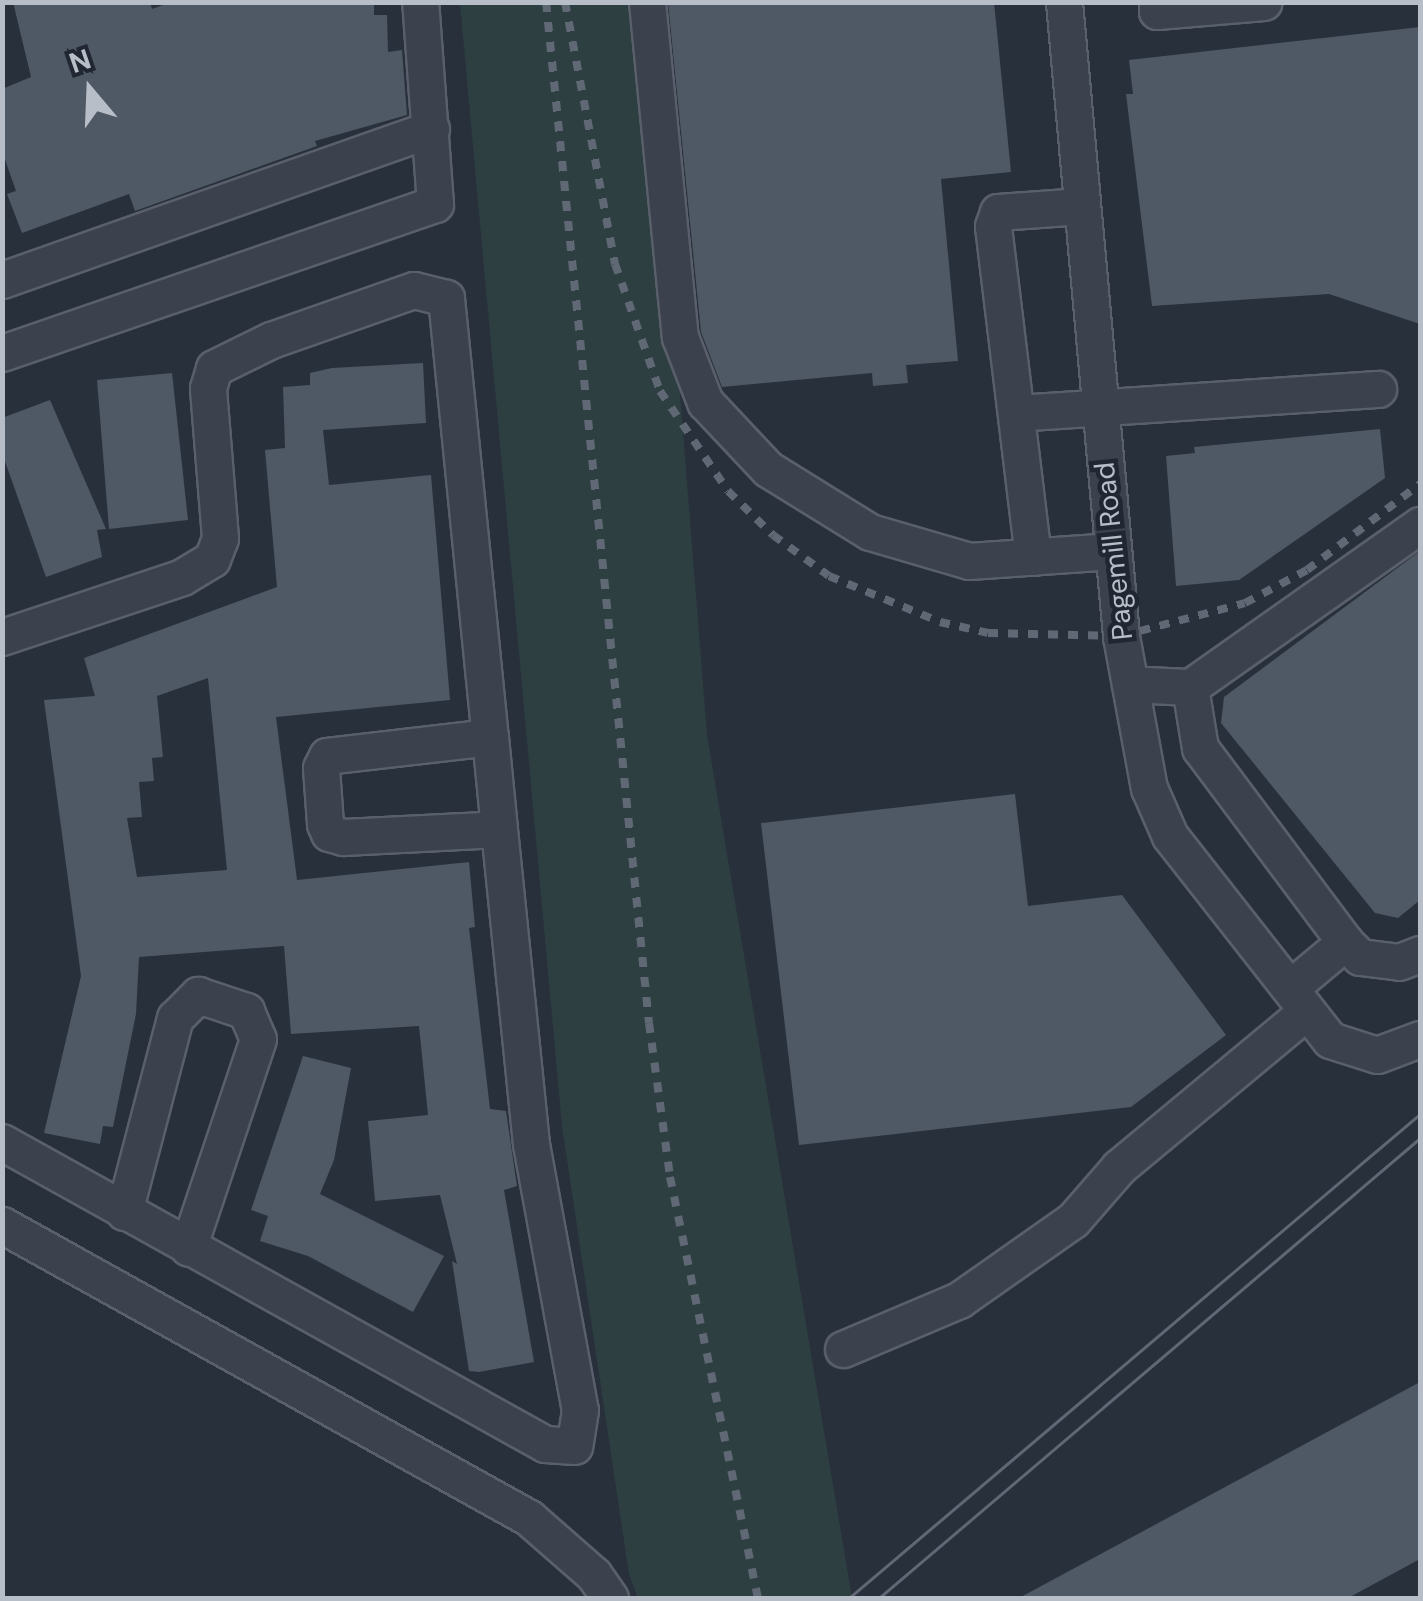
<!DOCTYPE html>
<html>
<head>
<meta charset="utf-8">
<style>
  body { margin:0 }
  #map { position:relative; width:1423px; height:1601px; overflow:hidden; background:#28303c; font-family:"DM Sans",sans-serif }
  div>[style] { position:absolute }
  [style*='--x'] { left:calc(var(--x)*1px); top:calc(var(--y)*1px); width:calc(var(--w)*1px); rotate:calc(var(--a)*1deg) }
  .green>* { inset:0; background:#2d3f40 }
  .building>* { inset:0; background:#4f5865 }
  .roads { filter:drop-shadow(2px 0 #5a606b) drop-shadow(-2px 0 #5a606b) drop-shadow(0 2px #5a606b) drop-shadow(0 -2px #5a606b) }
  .minor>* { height:35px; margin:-17.5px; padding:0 17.5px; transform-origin:17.5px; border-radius:17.5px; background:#3c424d }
  .tram>* { height:2.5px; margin:-1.25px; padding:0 1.25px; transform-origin:1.25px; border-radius:1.25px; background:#606875 }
  .rail>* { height:8px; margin-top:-4px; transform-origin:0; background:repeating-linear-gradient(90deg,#606875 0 10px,transparent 0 20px) }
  span { translate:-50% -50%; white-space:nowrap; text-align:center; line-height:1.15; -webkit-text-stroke:9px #212732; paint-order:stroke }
  .street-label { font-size:28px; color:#b8bec8 }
  .frame { position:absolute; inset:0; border:5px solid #b8bec8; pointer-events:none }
  .north { position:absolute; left:40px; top:40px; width:100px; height:100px; -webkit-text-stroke:8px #212732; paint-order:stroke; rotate:341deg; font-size:28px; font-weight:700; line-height:40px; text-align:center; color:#b8bec8 }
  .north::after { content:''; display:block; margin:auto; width:35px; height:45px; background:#b8bec8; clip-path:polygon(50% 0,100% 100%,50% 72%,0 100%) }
</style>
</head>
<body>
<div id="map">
  <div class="green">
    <div style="clip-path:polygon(460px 3px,649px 3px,707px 735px,852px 1598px,638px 1598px,629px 1574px,562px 1126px)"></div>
  </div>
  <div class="building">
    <div style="clip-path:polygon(13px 2px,150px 2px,152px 9px,171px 2px,374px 2px,374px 15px,387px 15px,388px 52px,402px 50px,407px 115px,315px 141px,317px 146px,135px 211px,129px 194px,22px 233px,7px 194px,16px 191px,2px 151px,2px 89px,31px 77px)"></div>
    <div style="clip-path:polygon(668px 2px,994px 2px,1011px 172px,941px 179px,958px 361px,906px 365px,908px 383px,873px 386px,872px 373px,722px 387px,701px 332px)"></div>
    <div style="clip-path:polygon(1420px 27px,1420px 324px,1329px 294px,1152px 306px,1126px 94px,1133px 94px,1129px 60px)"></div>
    <div style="clip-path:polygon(evenodd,423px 363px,426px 423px,323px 430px,329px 485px,431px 475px,450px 700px,276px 717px,297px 880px,469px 862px,475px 927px,469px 928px,490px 1109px,506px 1111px,517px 1186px,504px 1190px,534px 1362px,479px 1372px,469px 1371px,452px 1261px,457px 1264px,440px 1195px,375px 1201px,368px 1121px,428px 1115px,419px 1026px,291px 1034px,284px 946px,139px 957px,136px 1014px,113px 1127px,103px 1126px,100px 1144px,44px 1133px,81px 976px,44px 700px,95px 696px,84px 658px,277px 587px,265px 450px,285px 448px,283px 387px,310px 385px,310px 373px,332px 368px,423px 363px,208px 678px,227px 870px,137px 877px,127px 818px,142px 817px,139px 782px,154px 781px,152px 758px,163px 757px,157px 696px,208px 678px)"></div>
    <div style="clip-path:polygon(172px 373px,188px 520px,109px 529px,97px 380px)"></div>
    <div style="clip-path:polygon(50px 400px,106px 529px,97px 530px,102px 557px,46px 577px,2px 453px,2px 418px)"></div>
    <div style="clip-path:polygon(1380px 429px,1385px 478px,1239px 580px,1176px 586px,1166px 456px,1195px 453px,1194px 447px)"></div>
    <div style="clip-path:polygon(1420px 551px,1420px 900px,1398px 918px,1375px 913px,1221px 723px,1224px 697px)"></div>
    <div style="clip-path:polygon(1015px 794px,1028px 906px,1122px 895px,1226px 1035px,1131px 1107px,799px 1145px,761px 823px)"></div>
    <div style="clip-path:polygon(303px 1056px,351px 1068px,334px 1160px,320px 1194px,444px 1256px,413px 1312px,308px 1256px,260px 1241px,268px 1216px,251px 1210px)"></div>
    <div style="clip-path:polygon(1420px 1382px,1420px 1559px,1348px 1598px,1019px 1598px)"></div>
  </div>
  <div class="roads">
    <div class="minor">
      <div style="--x:647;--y:2;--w:337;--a:84.4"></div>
      <div style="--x:680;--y:337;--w:70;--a:69"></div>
      <div style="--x:705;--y:402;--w:92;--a:46.8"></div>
      <div style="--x:768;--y:469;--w:120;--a:31.7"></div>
      <div style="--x:870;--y:532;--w:103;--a:16.3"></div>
      <div style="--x:969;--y:561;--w:144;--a:-4"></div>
      <div style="--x:1064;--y:2;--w:637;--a:84.86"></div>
      <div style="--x:1121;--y:636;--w:155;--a:79.6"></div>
      <div style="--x:1149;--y:788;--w:52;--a:66.4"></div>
      <div style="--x:1170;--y:836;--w:259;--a:51.9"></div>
      <div style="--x:1330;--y:1040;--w:49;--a:17.7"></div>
      <div style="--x:1377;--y:1055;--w:46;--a:-20.4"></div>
      <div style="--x:1157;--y:2;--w:9;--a:90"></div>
      <div style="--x:1157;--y:11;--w:107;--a:-4.8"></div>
      <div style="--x:2;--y:280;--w:455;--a:-19.4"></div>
      <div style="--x:2;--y:353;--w:458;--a:-19"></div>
      <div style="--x:435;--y:204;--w:203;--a:-94.2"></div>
      <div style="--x:1016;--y:413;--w:363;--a:-3.8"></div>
      <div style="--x:1420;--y:525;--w:281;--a:144.8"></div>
      <div style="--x:1190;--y:687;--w:62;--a:80.7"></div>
      <div style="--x:1200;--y:748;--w:242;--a:53.2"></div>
      <div style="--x:1345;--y:942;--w:21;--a:45"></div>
      <div style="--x:1360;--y:957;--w:39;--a:7"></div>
      <div style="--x:1399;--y:962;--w:22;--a:-21"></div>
      <div style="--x:1033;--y:557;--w:333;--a:-96.9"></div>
      <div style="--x:993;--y:226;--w:15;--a:-70"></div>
      <div style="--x:998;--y:212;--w:84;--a:-4.1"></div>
      <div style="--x:2;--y:637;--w:190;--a:-18.4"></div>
      <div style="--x:182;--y:577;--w:35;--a:-31"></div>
      <div style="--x:212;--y:559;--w:22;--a:-69"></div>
      <div style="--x:220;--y:538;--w:150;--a:-94.6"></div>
      <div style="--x:208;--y:388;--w:21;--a:-73"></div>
      <div style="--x:214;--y:368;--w:64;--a:-26.2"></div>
      <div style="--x:271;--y:340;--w:151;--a:-19.3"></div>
      <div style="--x:414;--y:290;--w:33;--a:14"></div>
      <div style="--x:446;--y:298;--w:441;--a:84.3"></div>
      <div style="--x:490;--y:737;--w:164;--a:173.4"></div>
      <div style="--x:327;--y:756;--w:13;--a:117"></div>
      <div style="--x:321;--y:768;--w:56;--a:85.9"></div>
      <div style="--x:325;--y:824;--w:10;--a:66"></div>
      <div style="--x:329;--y:833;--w:15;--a:16"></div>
      <div style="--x:343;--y:837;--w:156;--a:-2.9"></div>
      <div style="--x:499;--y:829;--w:317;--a:84.2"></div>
      <div style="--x:531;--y:1144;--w:270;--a:79.6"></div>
      <div style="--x:580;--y:1410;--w:36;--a:99"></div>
      <div style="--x:574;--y:1446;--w:29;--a:-176"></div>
      <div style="--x:545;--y:1444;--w:621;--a:-150.92"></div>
      <div style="--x:1130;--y:684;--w:60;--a:2.9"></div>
      <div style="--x:490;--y:737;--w:92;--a:84.4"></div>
      <div style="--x:1290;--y:988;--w:72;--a:-39.9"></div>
      <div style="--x:124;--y:1212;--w:201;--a:-75.3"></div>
      <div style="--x:175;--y:1018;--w:33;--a:-45"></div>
      <div style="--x:198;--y:995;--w:51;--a:18.4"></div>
      <div style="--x:246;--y:1011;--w:30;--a:67"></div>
      <div style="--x:258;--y:1039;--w:220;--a:108.5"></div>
      <div style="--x:2;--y:1225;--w:603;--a:29.07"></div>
      <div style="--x:529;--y:1518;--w:86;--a:41.2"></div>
      <div style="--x:594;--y:1575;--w:28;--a:55"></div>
      <div style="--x:843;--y:1349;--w:126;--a:-22.9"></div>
      <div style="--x:959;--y:1300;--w:139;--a:-35.1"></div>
      <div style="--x:1073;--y:1220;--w:70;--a:-49"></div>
      <div style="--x:1119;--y:1167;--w:244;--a:-39.7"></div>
    </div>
  </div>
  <div class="tram">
    <div style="--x:849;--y:1598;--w:749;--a:-40.29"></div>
    <div style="--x:879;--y:1598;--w:710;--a:-40.37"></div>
  </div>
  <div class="rail">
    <div style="--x:546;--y:2;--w:1026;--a:84.24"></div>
    <div style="--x:649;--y:1023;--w:155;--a:82.2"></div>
    <div style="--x:670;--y:1177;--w:430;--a:78.2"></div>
    <div style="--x:565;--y:2;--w:267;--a:79.2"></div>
    <div style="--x:615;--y:264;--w:135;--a:70.5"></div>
    <div style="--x:660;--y:391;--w:121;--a:55.8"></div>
    <div style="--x:728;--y:491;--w:63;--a:44.4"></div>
    <div style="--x:773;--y:535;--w:69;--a:36.2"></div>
    <div style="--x:829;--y:576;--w:120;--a:22.5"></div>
    <div style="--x:940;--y:622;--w:49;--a:12.9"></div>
    <div style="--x:988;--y:633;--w:133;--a:1.3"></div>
    <div style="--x:1121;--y:636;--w:128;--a:-14.9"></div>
    <div style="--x:1245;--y:603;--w:70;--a:-28"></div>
    <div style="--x:1307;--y:570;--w:142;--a:-37.3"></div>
  </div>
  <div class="street-label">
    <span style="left:1114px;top:551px;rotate:-96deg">Pagemill Road</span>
  </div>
  <div class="frame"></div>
  <div class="north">N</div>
</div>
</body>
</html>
